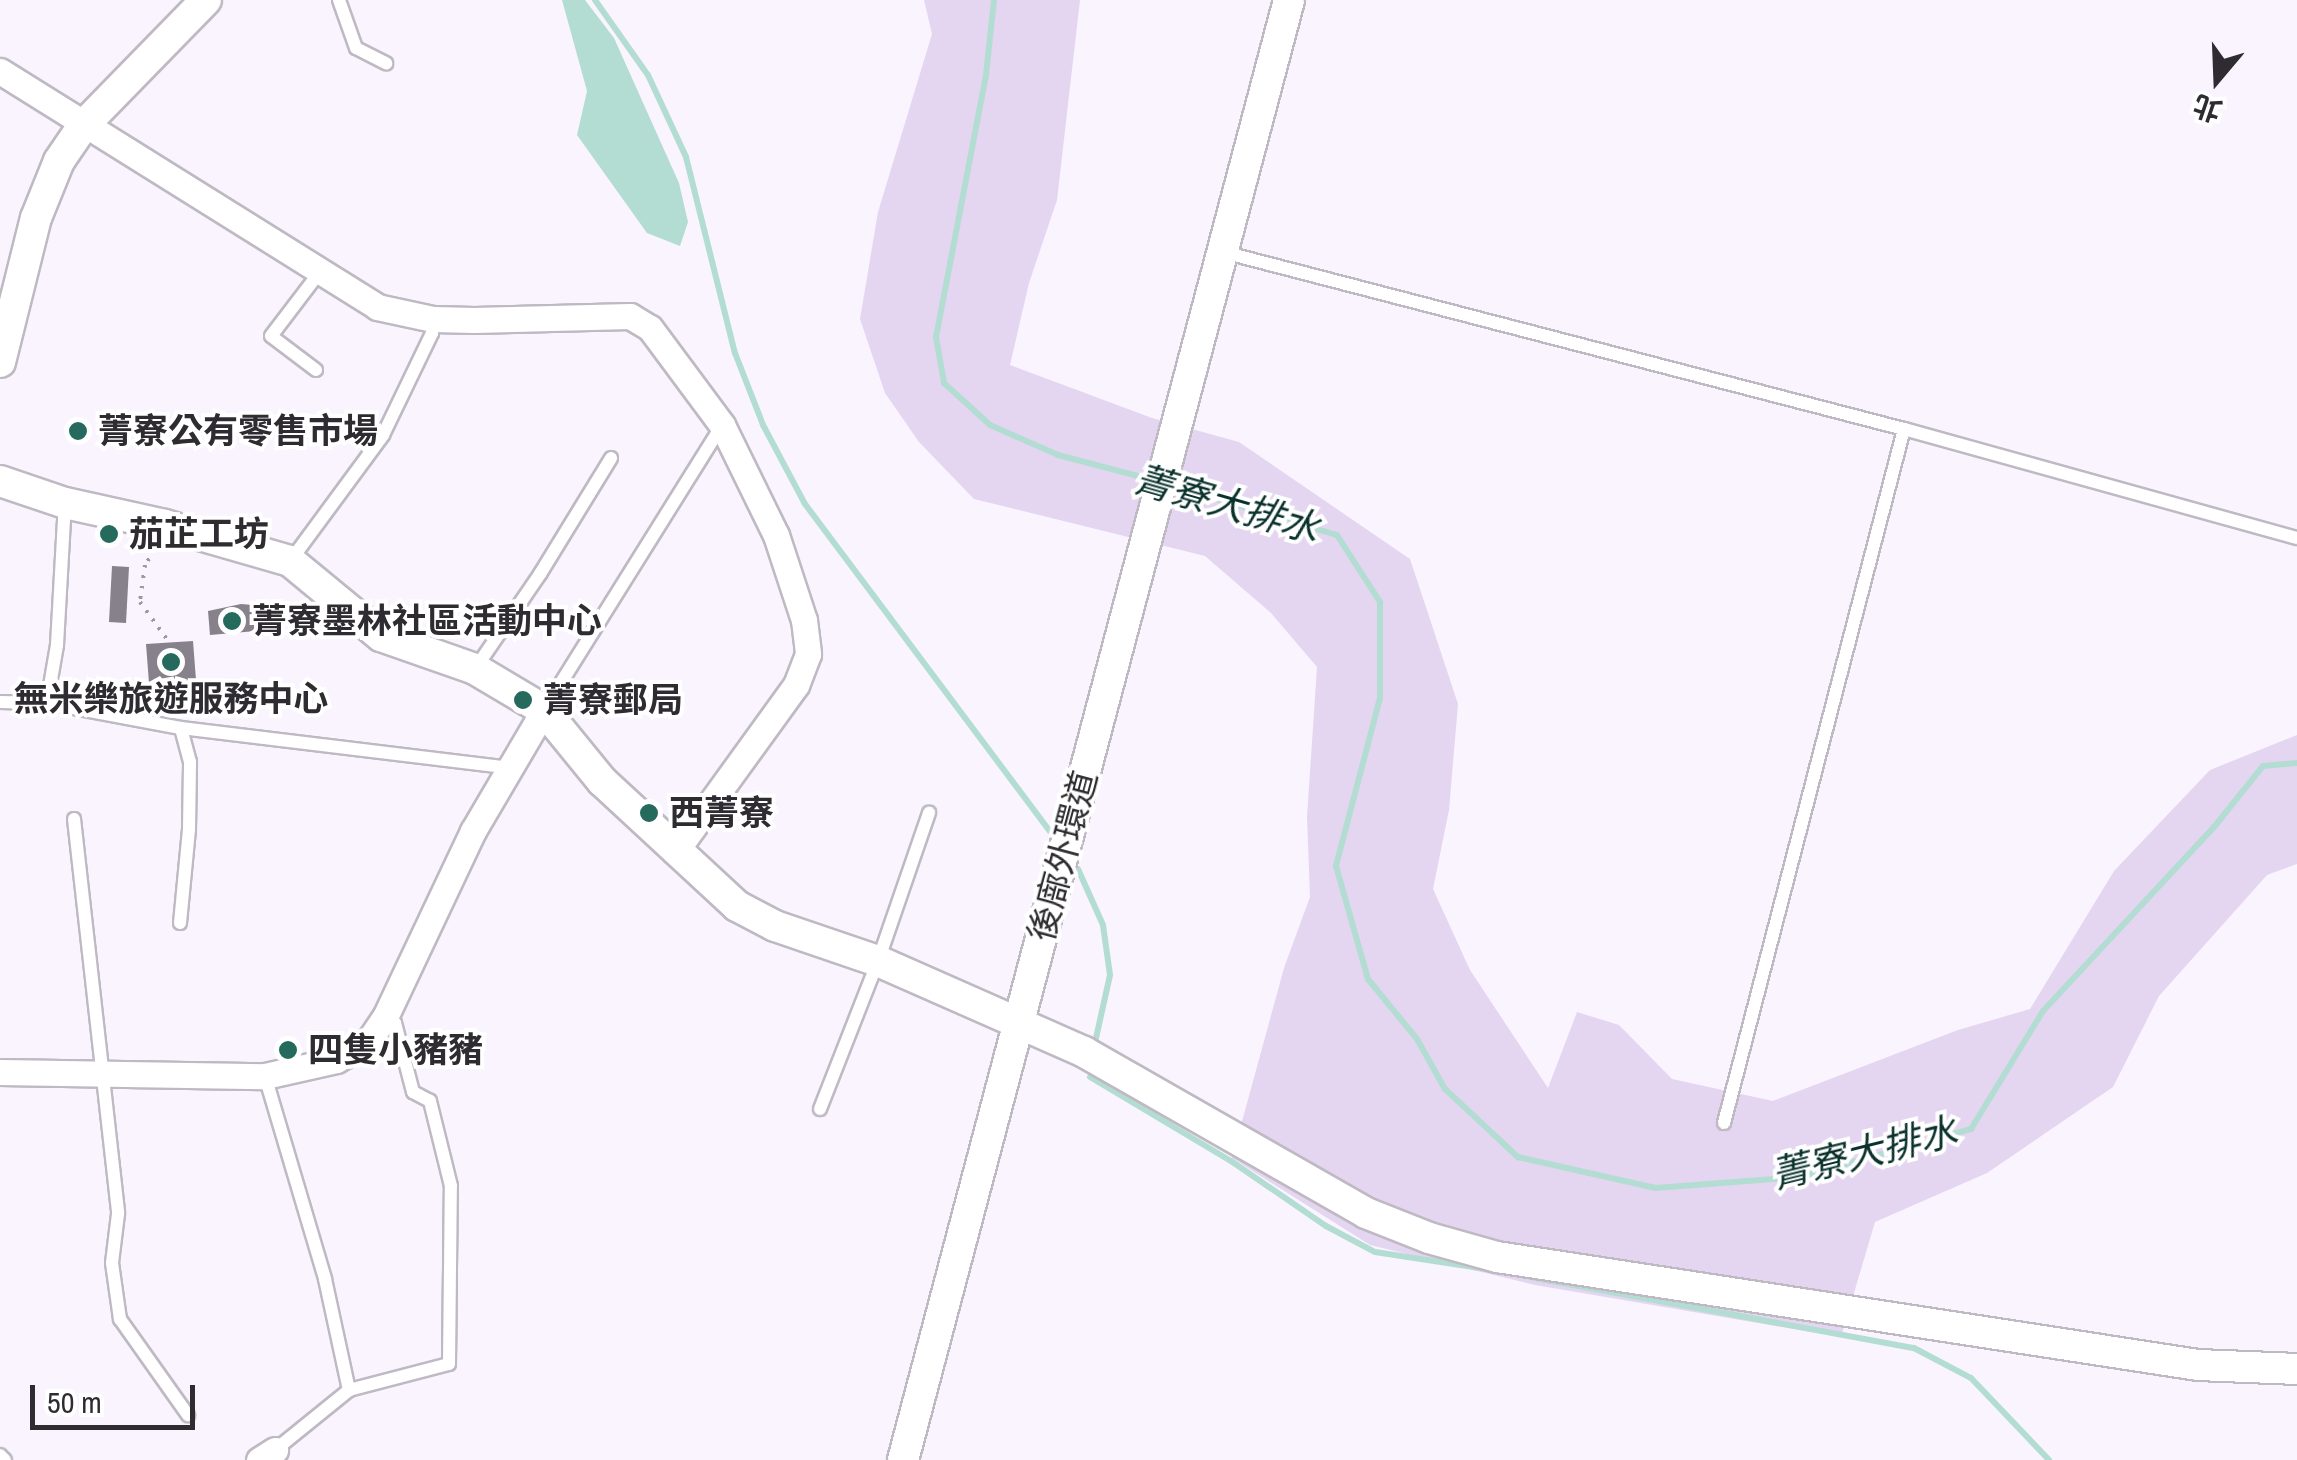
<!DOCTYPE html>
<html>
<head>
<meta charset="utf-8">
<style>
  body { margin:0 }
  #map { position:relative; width:2297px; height:1460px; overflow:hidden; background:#f9f4fe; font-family:"Archivo Narrow","Noto Sans TC",sans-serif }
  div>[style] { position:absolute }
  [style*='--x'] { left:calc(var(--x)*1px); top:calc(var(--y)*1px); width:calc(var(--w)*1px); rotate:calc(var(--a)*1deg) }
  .green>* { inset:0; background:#e4d6f0 }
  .water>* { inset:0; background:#b3ddd3 }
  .stream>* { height:6px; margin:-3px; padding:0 3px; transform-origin:3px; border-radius:3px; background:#b3ddd3 }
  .building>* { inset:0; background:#86818b }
  .path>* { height:4px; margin-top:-2px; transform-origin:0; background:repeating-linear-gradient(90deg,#9c98a0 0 2.5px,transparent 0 10.5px) }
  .roads { filter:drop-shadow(2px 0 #bfb9c3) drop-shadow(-2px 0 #bfb9c3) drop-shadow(0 2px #bfb9c3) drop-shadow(0 -2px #bfb9c3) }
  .service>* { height:12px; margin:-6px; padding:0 6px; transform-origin:6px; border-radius:6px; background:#fff }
  .minor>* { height:25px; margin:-12.5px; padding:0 12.5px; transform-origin:12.5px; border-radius:12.5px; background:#fff }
  .tertiary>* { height:30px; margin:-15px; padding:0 15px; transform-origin:15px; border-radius:15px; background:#fff }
  .dots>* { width:28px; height:28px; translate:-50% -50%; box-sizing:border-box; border:5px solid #fff; border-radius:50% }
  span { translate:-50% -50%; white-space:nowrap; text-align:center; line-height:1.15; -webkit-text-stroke:8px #fff; paint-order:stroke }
  .poi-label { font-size:35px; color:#2e2c30; font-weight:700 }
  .left { translate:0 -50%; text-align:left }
  .street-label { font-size:35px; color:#2e2c30 }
  .water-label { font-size:38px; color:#0a322b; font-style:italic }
  .north { position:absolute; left:2167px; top:30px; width:100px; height:100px; -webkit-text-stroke:8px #fff; paint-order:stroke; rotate:199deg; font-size:28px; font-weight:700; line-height:40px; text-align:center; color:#2e2c30 }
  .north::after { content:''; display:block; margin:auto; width:35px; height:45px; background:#2e2c30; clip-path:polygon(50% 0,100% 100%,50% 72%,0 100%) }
  .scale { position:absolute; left:30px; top:1385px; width:165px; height:45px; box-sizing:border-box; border:5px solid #2e2c30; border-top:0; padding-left:12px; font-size:30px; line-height:35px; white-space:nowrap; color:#2e2c30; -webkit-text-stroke:8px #fff; paint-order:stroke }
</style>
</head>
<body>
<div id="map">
  <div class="green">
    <div style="clip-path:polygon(924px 0,1080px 0,1057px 200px,1029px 283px,1010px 365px,1152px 418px,1239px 442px,1410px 559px,1458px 704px,1449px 810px,1433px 889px,1470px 970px,1548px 1088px,1577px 1012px,1619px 1025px,1672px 1079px,1773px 1101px,1958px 1030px,2030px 1009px,2114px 871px,2210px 770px,2297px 735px,2297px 864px,2267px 875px,2159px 996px,2113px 1087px,1987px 1173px,1875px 1222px,1841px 1337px,1535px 1285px,1370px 1245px,1232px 1158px,1284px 968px,1310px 897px,1307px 817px,1317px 667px,1271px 613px,1205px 556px,974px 499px,919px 442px,885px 393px,860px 319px,878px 212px,932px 34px)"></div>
  </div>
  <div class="water">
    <div style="clip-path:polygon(562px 0,585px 0,614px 38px,679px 183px,688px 222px,680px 246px,647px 233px,577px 135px,587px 91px)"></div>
  </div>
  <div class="stream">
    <div style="--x:595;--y:0;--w:92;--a:54.8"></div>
    <div style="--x:648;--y:75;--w:90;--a:65.1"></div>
    <div style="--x:686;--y:157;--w:202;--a:76"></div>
    <div style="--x:735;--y:353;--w:77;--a:68.7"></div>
    <div style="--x:763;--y:425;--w:89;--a:62"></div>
    <div style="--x:805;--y:504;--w:409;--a:53.2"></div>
    <div style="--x:994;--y:0;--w:75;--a:96.1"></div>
    <div style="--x:986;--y:75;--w:267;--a:100.8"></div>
    <div style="--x:936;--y:337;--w:47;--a:80.1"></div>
    <div style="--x:944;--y:383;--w:62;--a:42.4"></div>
    <div style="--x:990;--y:425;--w:74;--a:23.8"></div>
    <div style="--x:1058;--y:455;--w:98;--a:14.7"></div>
    <div style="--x:1170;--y:485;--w:174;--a:16.7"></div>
    <div style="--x:1337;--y:535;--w:80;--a:57.3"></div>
    <div style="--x:1380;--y:602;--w:96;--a:90"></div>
    <div style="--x:1380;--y:698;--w:174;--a:104.7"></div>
    <div style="--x:1336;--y:866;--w:117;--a:74.2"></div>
    <div style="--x:1368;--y:979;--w:77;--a:50.8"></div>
    <div style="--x:1417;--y:1039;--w:57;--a:60.8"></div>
    <div style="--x:1445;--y:1089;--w:100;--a:43"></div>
    <div style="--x:1518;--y:1157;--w:141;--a:12.7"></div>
    <div style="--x:1656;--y:1188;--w:143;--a:-4.4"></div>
    <div style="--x:1799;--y:1177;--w:179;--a:-15.6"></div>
    <div style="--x:1971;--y:1129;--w:138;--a:-58.6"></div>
    <div style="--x:2043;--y:1011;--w:251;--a:-47.1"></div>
    <div style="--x:2214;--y:827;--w:78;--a:-51.2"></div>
    <div style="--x:2263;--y:766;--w:34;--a:-5"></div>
    <div style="--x:1078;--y:869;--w:61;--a:65.9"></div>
    <div style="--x:1103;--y:925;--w:50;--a:82"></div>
    <div style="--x:1110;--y:975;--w:65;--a:102.5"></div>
    <div style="--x:1090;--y:1077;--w:164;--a:30.8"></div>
    <div style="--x:1231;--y:1161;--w:115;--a:34.4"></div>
    <div style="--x:1326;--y:1226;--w:55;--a:28"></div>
    <div style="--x:1375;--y:1252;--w:119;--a:8.7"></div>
    <div style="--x:1530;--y:1277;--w:391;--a:10.5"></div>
    <div style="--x:1914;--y:1348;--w:64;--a:27.8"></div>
    <div style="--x:1971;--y:1378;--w:113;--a:46.4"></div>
  </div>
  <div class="building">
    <div style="clip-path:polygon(112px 566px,129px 567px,126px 623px,109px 622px)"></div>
    <div style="clip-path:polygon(241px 604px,253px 605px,256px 631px,210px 635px,208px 611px)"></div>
    <div style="clip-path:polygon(193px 641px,196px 680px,149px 683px,146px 644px)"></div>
  </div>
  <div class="path">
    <div style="--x:155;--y:550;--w:18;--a:124"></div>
    <div style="--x:145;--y:565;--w:37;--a:98"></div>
    <div style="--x:140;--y:602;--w:49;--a:54.1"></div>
  </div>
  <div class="roads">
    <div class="service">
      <div style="--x:339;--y:0;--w:51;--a:70.5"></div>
      <div style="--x:356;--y:48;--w:34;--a:27"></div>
      <div style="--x:1223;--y:252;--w:704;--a:14.57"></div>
      <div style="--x:1904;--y:429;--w:408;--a:15.5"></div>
      <div style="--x:316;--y:370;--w:56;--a:-142.9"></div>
      <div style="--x:271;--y:336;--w:79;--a:-52.7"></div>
      <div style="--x:291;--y:560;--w:155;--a:-53.6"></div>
      <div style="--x:383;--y:435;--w:113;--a:-64.3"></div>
      <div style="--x:432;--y:333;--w:14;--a:-86"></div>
      <div style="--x:475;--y:669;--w:115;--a:-55.6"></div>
      <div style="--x:540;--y:574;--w:136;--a:-58.5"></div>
      <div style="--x:0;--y:702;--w:47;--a:1.2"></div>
      <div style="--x:47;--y:703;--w:136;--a:10.6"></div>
      <div style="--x:181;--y:728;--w:332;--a:6.9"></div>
      <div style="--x:47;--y:703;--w:59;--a:-80.2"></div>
      <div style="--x:57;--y:645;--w:142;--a:-86.8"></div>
      <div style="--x:544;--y:710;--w:336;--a:-58"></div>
      <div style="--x:74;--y:819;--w:397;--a:83.6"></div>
      <div style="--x:118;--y:1214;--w:49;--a:97"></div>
      <div style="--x:112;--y:1263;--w:57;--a:81.9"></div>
      <div style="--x:120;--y:1319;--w:118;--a:54.7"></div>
      <div style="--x:180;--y:923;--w:94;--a:-84.5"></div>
      <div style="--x:189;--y:829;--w:67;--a:-89.1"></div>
      <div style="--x:190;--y:762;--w:35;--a:-105"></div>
      <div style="--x:265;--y:1076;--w:212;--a:73.5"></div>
      <div style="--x:325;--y:1279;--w:114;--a:77.8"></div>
      <div style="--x:820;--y:1109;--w:159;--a:-68.6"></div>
      <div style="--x:878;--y:961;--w:157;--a:-71"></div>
      <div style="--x:1724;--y:1123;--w:717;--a:-75.46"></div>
      <div style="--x:275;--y:1450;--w:95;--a:-39"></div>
      <div style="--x:349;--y:1390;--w:103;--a:-14.6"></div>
      <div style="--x:449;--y:1364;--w:178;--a:-89.4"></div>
      <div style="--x:451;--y:1186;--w:88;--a:-103.9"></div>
      <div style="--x:430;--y:1101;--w:19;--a:-152"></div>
      <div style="--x:413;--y:1092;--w:71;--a:-104.6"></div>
      <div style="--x:395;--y:1023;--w:12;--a:-138"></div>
      <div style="--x:0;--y:1455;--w:7;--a:45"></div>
    </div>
    <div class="minor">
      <div style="--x:0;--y:71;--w:445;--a:32"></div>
      <div style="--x:377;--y:307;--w:57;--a:12.1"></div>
      <div style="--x:433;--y:319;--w:41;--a:1.4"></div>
      <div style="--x:474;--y:320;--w:156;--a:-1.5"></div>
      <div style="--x:630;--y:316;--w:23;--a:31"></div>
      <div style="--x:650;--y:328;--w:121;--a:53.4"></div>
      <div style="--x:722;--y:425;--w:123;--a:63.9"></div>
      <div style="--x:776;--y:535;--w:89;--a:71.8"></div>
      <div style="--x:804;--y:620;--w:34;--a:83"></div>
      <div style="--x:808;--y:654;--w:33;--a:111"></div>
      <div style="--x:796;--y:685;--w:206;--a:125.9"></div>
      <div style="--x:0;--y:1072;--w:265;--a:0.9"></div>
      <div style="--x:265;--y:1076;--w:73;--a:-12.7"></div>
      <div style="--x:336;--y:1060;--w:37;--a:-29"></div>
      <div style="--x:368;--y:1042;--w:32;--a:-56"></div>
      <div style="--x:386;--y:1015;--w:204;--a:-64.7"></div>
      <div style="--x:473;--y:831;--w:140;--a:-59.6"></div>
      <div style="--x:259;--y:1460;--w:19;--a:-32"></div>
    </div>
    <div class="tertiary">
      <div style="--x:0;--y:362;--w:148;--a:-76"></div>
      <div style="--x:36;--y:218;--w:61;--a:-68"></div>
      <div style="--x:59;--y:161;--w:42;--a:-55.6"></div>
      <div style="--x:83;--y:126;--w:176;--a:-45.7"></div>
      <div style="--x:0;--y:481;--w:69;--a:18.7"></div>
      <div style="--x:65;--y:503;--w:102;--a:12.4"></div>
      <div style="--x:165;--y:525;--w:130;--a:16.1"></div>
      <div style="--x:290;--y:561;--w:118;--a:39.5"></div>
      <div style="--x:381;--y:636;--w:100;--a:19.3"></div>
      <div style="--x:475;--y:669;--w:80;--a:30.7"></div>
      <div style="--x:544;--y:710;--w:92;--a:50.8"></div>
      <div style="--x:602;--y:781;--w:184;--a:42.8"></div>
      <div style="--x:737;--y:906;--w:43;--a:27.8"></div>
      <div style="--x:775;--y:926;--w:109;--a:18.8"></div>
      <div style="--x:878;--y:961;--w:225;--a:23.8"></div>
      <div style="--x:1084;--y:1052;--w:325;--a:29.7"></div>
      <div style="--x:1366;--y:1213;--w:68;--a:21.6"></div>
      <div style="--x:1429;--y:1238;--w:71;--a:15.6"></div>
      <div style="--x:1497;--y:1257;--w:709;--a:8.76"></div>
      <div style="--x:2198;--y:1365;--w:99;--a:2.3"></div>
      <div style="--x:903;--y:1460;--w:1510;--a:-75.19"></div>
    </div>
  </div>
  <div class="dots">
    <div style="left:78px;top:431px;background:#256a5d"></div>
    <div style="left:109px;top:534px;background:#256a5d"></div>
    <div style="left:232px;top:621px;background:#256a5d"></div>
    <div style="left:171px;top:662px;background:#256a5d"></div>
    <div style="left:523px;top:700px;background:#256a5d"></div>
    <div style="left:649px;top:813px;background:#256a5d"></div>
    <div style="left:288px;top:1050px;background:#256a5d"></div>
  </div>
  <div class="poi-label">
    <span class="left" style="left:98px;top:431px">菁寮公有零售市場</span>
    <span class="left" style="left:129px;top:534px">茄芷工坊</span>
    <span class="left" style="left:252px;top:621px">菁寮墨林社區活動中心</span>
    <span style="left:171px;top:699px">無米樂旅遊服務中心</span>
    <span class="left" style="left:543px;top:700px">菁寮郵局</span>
    <span class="left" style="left:669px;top:813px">西菁寮</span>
    <span class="left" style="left:308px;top:1050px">四隻小豬豬</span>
  </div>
  <div class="street-label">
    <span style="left:1063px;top:856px;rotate:-75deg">後廍外環道</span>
  </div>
  <div class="water-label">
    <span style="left:1227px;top:504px;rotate:16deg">菁寮大排水</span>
    <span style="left:1864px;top:1153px;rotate:-14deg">菁寮大排水</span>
  </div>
  <div class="north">北</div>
  <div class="scale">50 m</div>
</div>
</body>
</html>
